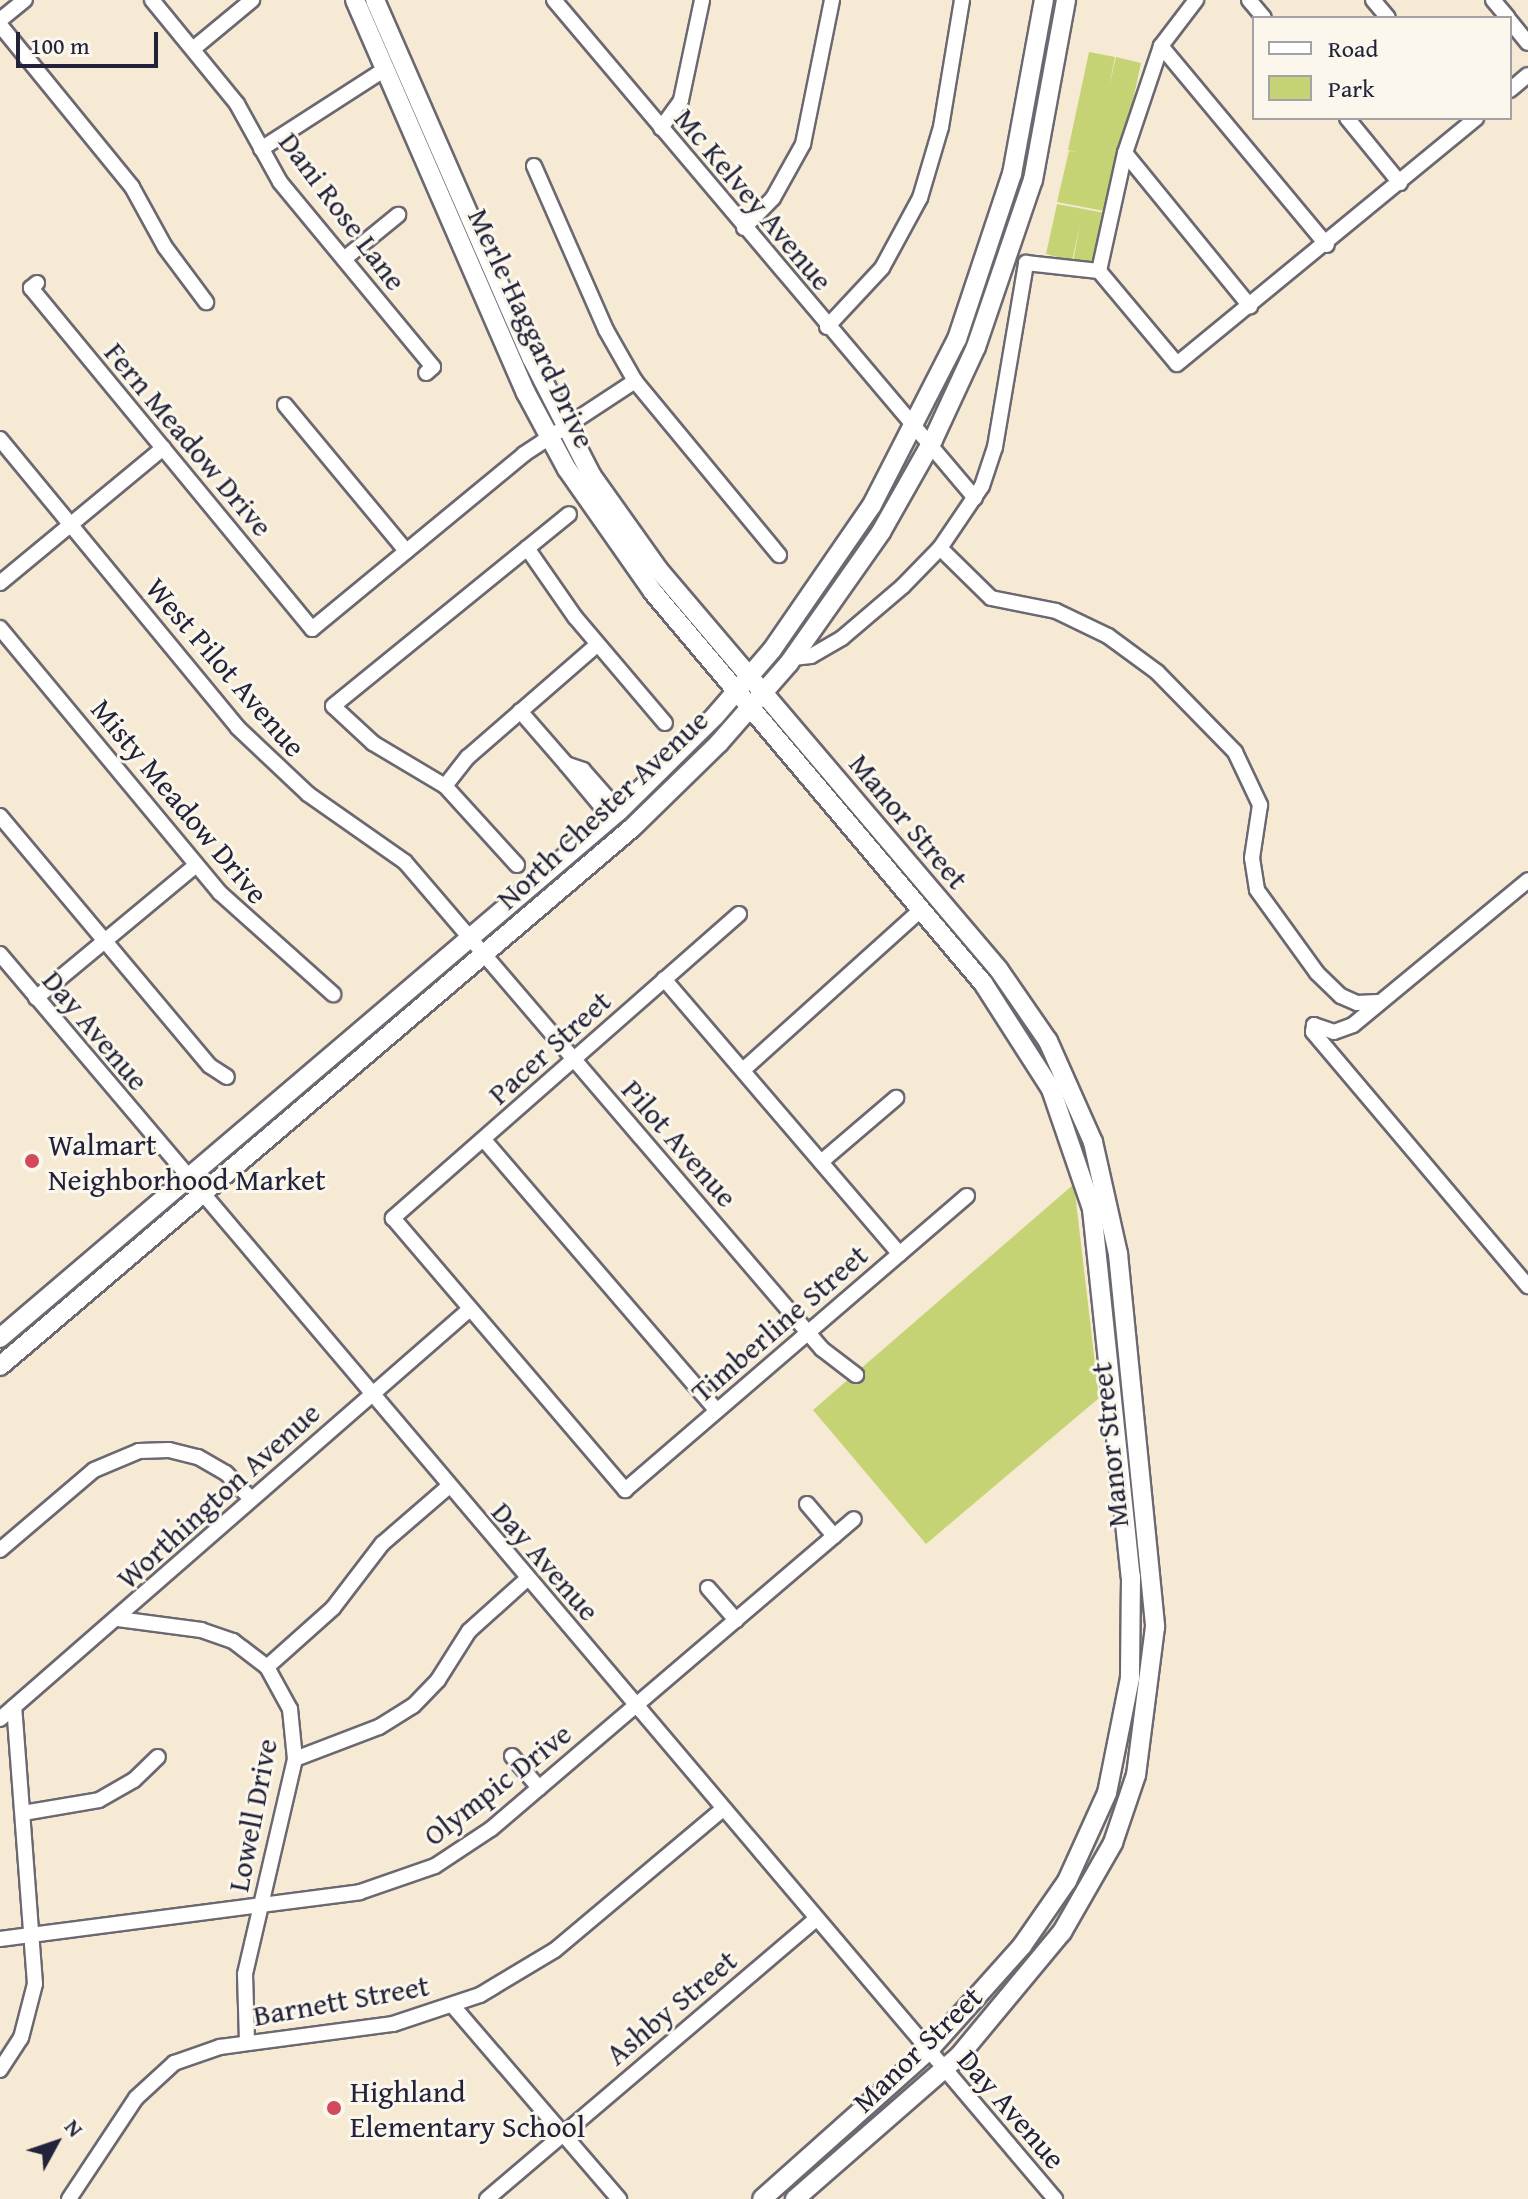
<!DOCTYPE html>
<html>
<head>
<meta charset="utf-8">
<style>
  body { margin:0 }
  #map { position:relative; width:1528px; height:2199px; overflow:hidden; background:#f6ead4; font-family:"Gentium Book Plus",serif }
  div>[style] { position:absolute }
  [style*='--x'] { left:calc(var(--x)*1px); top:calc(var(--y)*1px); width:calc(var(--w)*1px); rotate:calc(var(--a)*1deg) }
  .green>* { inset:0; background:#c6d374 }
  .roads { filter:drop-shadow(2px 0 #6c6871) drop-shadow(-2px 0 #6c6871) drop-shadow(0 2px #6c6871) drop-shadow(0 -2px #6c6871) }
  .minor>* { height:14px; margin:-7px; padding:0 7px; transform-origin:7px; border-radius:7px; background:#fff }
  .major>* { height:18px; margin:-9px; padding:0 9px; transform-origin:9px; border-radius:9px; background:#fff }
  .dots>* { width:22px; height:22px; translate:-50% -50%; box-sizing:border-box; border:4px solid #fbf7ec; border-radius:50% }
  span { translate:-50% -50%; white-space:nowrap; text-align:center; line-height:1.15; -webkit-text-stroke:6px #fbf7ec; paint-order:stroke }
  .street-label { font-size:30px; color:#22223b }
  .poi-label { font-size:30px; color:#22223b }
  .left { translate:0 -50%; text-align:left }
  .legend { position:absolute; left:1252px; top:16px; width:260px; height:104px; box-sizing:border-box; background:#fbf7ec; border:2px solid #a4a2a5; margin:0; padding:10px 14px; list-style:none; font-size:24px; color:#22223b }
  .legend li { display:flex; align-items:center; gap:16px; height:40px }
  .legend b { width:40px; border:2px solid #a4a2a5 }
  .north { position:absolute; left:16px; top:2103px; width:80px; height:80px; -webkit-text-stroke:6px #fbf7ec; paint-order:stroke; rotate:50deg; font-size:22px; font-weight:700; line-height:32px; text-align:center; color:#22223b }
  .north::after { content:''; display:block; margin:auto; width:28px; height:36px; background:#22223b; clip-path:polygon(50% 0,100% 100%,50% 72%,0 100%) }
  .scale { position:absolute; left:16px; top:32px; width:142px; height:36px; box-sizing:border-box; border:4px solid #22223b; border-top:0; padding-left:10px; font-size:24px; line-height:28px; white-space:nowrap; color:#22223b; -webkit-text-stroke:6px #fbf7ec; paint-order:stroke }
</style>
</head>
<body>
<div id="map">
  <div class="green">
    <div style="clip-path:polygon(1089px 52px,1115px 57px,1109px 87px,1116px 57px,1141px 63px,1109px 212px,1057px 202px,1069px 151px,1076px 152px,1068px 150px)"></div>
    <div style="clip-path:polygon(1057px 204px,1110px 214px,1097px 268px,1073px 262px,1080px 224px,1072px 261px,1046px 254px)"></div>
    <div style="clip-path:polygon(1074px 1184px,1099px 1398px,926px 1544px,813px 1410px)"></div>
  </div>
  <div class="roads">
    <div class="minor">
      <div style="--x:152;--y:0;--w:134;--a:50.7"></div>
      <div style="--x:237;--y:104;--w:89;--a:61.1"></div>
      <div style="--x:280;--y:182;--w:240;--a:50.4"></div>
      <div style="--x:433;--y:367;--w:9;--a:139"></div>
      <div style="--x:554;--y:0;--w:652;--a:49.79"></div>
      <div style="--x:1249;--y:0;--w:23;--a:50"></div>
      <div style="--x:1373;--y:0;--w:23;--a:50"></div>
      <div style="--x:1493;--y:0;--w:23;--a:50"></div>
      <div style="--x:0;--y:20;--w:32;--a:-39"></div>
      <div style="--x:1510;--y:21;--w:28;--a:51"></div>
      <div style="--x:0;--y:25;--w:209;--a:50.8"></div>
      <div style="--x:132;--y:187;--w:68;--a:61.2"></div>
      <div style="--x:165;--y:247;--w:69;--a:53.3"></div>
      <div style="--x:1161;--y:46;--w:259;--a:50.2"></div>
      <div style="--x:193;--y:49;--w:77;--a:-39.7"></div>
      <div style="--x:1510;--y:90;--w:23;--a:-40"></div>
      <div style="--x:1347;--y:118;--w:84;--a:50.8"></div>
      <div style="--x:661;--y:128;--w:34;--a:-54"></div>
      <div style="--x:681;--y:100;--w:102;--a:-78.1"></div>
      <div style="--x:261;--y:149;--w:148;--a:-32.8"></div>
      <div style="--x:1125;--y:153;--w:198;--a:50.8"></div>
      <div style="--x:534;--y:166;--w:179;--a:66.3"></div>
      <div style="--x:606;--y:330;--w:59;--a:60.4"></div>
      <div style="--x:635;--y:381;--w:226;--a:50.4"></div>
      <div style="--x:744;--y:228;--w:42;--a:-46"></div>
      <div style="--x:773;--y:198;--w:62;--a:-60.9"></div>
      <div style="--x:803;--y:144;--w:147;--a:-78.6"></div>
      <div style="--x:344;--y:259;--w:70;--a:-39.2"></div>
      <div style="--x:1099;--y:271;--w:121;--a:-77.6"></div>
      <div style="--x:1125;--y:153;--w:113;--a:-71.4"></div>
      <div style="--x:1161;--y:46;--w:58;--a:-52.7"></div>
      <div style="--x:37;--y:283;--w:8;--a:140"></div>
      <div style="--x:31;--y:288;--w:442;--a:50.5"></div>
      <div style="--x:312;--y:629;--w:275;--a:-39.5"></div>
      <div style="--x:524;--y:454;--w:133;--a:-33.3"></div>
      <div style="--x:827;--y:327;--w:81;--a:-47"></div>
      <div style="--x:882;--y:268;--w:80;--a:-61.5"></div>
      <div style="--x:920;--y:198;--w:74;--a:-73.5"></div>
      <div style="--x:941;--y:127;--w:129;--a:-80.6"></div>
      <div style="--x:285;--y:405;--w:190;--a:50.3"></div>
      <div style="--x:0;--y:439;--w:374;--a:50.5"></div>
      <div style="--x:238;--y:728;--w:96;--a:43.3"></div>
      <div style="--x:308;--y:794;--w:118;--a:35"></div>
      <div style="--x:405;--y:862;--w:641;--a:49.43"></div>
      <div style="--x:822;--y:1349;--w:43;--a:37.4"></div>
      <div style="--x:527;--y:548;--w:84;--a:55.2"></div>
      <div style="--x:575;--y:617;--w:139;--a:49.7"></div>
      <div style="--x:940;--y:548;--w:71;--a:44.4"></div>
      <div style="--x:991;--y:598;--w:66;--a:11.3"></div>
      <div style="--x:1056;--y:611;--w:58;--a:25.7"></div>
      <div style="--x:1108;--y:636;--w:61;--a:36.3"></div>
      <div style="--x:1157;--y:672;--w:112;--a:45.7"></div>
      <div style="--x:1235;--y:752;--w:59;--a:64.7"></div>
      <div style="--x:1260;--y:805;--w:54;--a:98.6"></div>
      <div style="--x:1252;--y:858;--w:32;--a:81"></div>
      <div style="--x:1257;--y:890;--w:102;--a:54.1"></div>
      <div style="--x:1317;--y:973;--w:33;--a:44"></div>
      <div style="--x:1341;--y:996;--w:17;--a:24"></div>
      <div style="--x:1357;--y:1003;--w:21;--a:-3"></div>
      <div style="--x:0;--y:583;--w:212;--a:-39.6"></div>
      <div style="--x:0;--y:628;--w:344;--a:50.3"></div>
      <div style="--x:220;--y:893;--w:152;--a:41.8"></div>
      <div style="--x:793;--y:658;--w:18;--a:-6"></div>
      <div style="--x:811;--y:656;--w:36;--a:-30"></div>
      <div style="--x:842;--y:638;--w:80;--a:-40.4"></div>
      <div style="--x:903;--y:586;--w:53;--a:-45.8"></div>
      <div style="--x:940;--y:548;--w:75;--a:-55.9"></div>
      <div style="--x:982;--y:486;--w:41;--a:-71.6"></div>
      <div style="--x:995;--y:447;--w:187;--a:-80.4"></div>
      <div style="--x:1026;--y:263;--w:73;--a:6.3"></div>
      <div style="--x:1099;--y:271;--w:121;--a:50"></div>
      <div style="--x:1177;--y:364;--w:387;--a:-39.4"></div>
      <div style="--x:520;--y:711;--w:70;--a:49"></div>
      <div style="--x:445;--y:786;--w:37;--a:-52"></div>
      <div style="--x:468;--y:757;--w:171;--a:-41"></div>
      <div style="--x:0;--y:816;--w:326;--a:50"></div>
      <div style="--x:210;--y:1066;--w:20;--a:33"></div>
      <div style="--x:611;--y:818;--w:70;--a:-129.8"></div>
      <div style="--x:566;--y:764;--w:18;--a:19"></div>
      <div style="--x:583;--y:770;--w:55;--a:48.7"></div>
      <div style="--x:517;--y:865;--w:107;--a:-132.3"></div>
      <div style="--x:445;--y:786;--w:84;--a:-149.2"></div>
      <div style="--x:373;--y:743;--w:54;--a:-137.2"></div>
      <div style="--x:333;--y:706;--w:304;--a:-39.1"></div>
      <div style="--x:739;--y:914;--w:461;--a:138.7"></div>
      <div style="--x:393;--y:1218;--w:358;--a:49.5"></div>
      <div style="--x:625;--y:1490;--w:451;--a:-40.7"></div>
      <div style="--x:0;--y:954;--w:1632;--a:49.72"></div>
      <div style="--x:664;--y:979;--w:362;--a:49.4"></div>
      <div style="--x:36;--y:998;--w:208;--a:-39.7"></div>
      <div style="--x:1314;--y:1025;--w:7;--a:98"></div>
      <div style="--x:1313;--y:1032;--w:333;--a:49.8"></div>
      <div style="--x:1314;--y:1025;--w:21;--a:19"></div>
      <div style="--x:1334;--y:1032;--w:20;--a:-20"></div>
      <div style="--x:1353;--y:1025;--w:227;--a:-39.6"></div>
      <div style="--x:743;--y:1070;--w:239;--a:-42"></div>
      <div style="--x:484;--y:1140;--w:357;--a:49.3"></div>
      <div style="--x:821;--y:1162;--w:99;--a:-40.5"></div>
      <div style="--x:807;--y:1504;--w:42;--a:49.8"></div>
      <div style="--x:0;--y:1550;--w:123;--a:-40.4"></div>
      <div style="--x:94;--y:1470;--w:49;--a:-22.9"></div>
      <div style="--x:139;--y:1451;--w:30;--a:-2"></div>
      <div style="--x:169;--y:1450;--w:30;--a:14"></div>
      <div style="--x:198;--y:1457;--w:32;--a:30"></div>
      <div style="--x:226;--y:1473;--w:36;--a:46"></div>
      <div style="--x:708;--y:1588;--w:43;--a:48.8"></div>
      <div style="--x:118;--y:1619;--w:84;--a:7.5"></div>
      <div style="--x:201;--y:1630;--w:34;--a:19"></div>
      <div style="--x:233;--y:1641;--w:43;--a:37.4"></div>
      <div style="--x:267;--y:1667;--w:48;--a:61.3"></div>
      <div style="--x:290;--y:1709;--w:50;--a:84.3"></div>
      <div style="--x:295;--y:1759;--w:221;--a:103.1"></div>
      <div style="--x:245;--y:1974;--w:69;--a:88.3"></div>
      <div style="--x:267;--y:1667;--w:89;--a:-41.8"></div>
      <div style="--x:333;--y:1608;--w:81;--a:-52.6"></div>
      <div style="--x:382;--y:1544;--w:87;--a:-40.8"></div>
      <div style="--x:0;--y:1719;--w:624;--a:-41.1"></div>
      <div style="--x:512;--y:1756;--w:42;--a:49.8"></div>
      <div style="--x:295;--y:1759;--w:90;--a:-20.9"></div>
      <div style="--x:379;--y:1727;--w:40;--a:-32"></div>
      <div style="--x:413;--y:1706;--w:36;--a:-46"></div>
      <div style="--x:438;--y:1680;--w:58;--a:-57.7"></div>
      <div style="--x:469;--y:1631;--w:78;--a:-41.9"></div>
      <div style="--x:23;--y:1813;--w:77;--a:-9.7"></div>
      <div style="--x:99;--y:1800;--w:40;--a:-29.7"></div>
      <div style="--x:134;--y:1780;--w:33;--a:-44"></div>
      <div style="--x:0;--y:1939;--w:363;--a:-7.4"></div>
      <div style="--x:360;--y:1892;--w:79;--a:-19.1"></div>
      <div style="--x:435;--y:1866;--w:67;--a:-33.5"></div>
      <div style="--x:491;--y:1829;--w:477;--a:-40.5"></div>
      <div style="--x:453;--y:2006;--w:255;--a:49.3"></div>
      <div style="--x:0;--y:2070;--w:38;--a:-57"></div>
      <div style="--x:21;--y:2038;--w:56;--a:-75.5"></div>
      <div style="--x:35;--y:1984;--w:278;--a:-94.3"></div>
      <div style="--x:69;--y:2199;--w:121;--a:-56.4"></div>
      <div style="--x:136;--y:2098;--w:52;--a:-42.6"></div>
      <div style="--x:174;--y:2063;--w:49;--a:-19.2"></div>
      <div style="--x:220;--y:2047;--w:175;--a:-7.6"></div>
      <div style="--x:393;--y:2024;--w:92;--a:-18.4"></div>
      <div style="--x:480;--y:1995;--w:87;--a:-31"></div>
      <div style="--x:555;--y:1950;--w:219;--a:-40"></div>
      <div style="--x:487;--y:2199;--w:433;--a:-40.4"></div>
    </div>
    <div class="major">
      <div style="--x:355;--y:0;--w:429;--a:66.5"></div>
      <div style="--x:526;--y:393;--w:86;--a:61.7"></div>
      <div style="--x:567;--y:469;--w:150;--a:55"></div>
      <div style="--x:653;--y:592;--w:512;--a:49.84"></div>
      <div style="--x:983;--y:983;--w:126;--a:57.3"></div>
      <div style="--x:1051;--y:1089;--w:127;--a:71.1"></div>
      <div style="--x:1092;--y:1209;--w:370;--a:84"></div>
      <div style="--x:1131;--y:1577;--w:101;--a:90.6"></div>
      <div style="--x:1130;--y:1678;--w:117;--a:101.3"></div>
      <div style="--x:1107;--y:1793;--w:97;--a:114.4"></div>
      <div style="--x:1067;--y:1881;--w:79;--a:124.7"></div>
      <div style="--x:1022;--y:1946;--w:141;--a:131.8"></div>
      <div style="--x:928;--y:2051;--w:222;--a:138.3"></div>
      <div style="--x:375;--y:0;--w:392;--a:66.4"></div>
      <div style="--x:532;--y:359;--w:131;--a:62.9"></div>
      <div style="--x:592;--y:476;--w:114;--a:54.6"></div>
      <div style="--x:658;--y:569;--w:526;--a:49.62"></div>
      <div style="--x:999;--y:970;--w:86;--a:55.4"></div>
      <div style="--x:1048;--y:1041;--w:111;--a:66"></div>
      <div style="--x:1093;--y:1142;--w:115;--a:77.4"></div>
      <div style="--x:1118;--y:1254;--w:375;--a:84.3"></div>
      <div style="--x:1155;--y:1627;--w:149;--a:97.3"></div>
      <div style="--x:1136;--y:1775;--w:72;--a:108.7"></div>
      <div style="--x:1113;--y:1843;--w:103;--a:119.8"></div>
      <div style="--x:1062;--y:1932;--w:161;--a:129.7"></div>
      <div style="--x:959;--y:2056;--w:218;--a:138.9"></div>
      <div style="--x:0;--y:1338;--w:813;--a:-40.41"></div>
      <div style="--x:619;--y:811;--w:135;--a:-44.7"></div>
      <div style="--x:715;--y:716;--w:87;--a:-49.2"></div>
      <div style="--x:772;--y:650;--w:176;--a:-55.4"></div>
      <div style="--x:872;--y:505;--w:186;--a:-62.9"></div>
      <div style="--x:957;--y:339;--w:174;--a:-71.6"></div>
      <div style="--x:1012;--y:174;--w:177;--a:-79.6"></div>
      <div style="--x:0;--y:1366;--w:831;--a:-40.41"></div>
      <div style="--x:633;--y:827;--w:120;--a:-44.3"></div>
      <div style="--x:719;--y:743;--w:106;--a:-48.8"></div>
      <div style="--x:789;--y:663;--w:160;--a:-54.9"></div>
      <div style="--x:881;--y:532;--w:106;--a:-60.5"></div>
      <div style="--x:933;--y:440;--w:102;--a:-65.2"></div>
      <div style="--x:976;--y:347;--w:176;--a:-71.2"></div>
      <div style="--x:1033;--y:180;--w:183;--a:-79.6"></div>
    </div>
  </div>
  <div class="dots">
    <div style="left:32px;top:1161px;background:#d1495b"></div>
    <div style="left:334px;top:2108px;background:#d1495b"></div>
  </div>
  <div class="street-label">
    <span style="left:754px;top:199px;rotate:50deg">Mc Kelvey Avenue</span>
    <span style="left:343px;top:211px;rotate:53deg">Dani Rose Lane</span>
    <span style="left:532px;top:328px;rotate:65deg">Merle Haggard Drive</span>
    <span style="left:189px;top:439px;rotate:50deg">Fern Meadow Drive</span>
    <span style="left:226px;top:667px;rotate:49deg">West Pilot Avenue</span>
    <span style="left:180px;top:801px;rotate:50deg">Misty Meadow Drive</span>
    <span style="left:602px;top:809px;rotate:-43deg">North Chester Avenue</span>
    <span style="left:909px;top:821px;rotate:50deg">Manor Street</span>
    <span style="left:96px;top:1030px;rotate:50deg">Day Avenue</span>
    <span style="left:549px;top:1047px;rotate:-42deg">Pacer Street</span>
    <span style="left:680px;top:1143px;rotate:49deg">Pilot Avenue</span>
    <span style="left:779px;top:1323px;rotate:-41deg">Timberline Street</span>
    <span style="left:1109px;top:1445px;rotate:-96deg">Manor Street</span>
    <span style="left:218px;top:1495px;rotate:-42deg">Worthington Avenue</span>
    <span style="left:546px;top:1561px;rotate:49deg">Day Avenue</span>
    <span style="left:497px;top:1784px;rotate:-38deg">Olympic Drive</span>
    <span style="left:252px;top:1815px;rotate:-79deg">Lowell Drive</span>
    <span style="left:341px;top:2000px;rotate:-10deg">Barnett Street</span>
    <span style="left:671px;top:2007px;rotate:-40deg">Ashby Street</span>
    <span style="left:917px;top:2049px;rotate:-44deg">Manor Street</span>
    <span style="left:1012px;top:2109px;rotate:49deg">Day Avenue</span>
  </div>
  <div class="poi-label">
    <span class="left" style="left:48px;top:1161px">Walmart<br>Neighborhood Market</span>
    <span class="left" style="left:350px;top:2108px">Highland<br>Elementary School</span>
  </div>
  <ul class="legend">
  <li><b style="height:10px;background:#fff"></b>Road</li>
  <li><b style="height:22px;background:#c6d374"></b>Park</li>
  </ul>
  <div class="north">N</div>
  <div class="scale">100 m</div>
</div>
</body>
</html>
